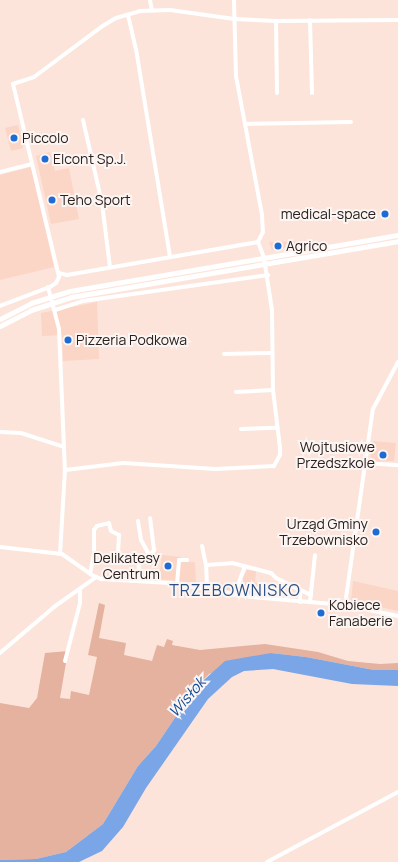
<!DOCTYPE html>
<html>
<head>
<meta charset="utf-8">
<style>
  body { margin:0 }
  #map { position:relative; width:398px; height:862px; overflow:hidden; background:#fce4da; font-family:Manrope,sans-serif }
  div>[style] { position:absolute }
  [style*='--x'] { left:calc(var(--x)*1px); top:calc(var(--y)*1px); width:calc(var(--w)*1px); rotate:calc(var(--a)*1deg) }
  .built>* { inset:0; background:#fbd5c6 }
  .green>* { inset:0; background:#e4b29e }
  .water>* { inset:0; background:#7aa5e7 }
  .minor>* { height:4px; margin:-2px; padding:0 2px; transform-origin:2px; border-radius:2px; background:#fff }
  .major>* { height:5px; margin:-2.5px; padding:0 2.5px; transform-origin:2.5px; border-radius:2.5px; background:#fff }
  .dots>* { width:11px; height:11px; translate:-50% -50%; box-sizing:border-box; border:2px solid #fbf5f3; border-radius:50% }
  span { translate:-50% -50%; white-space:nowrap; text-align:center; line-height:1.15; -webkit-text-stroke:4px #fbf5f3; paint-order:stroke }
  .poi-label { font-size:14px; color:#2b201c }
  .left { translate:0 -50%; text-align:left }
  .right { translate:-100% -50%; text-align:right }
  .water-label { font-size:15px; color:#134a96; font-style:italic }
  .quarter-label { font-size:16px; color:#294e84; letter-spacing:1px }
</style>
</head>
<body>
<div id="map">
  <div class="built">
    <div style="clip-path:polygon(18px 125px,23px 148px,11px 151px,5px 128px)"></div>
    <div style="clip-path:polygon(50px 152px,55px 171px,69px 168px,79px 219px,51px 224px,36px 156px)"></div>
    <div style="clip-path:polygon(31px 167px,54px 267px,0 280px,0 175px)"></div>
    <div style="clip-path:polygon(322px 241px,272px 250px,269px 242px)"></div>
    <div style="clip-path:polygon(97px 302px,99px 359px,63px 361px,62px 335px,42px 336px,41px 313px)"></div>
    <div style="clip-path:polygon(373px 441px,396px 443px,394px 461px,370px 462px)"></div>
    <div style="clip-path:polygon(162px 555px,181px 557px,180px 562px,195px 562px,196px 583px,159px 579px)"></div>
    <div style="clip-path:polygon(247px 570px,256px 571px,255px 582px,264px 583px,263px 595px,220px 589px,221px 583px,238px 586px)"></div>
    <div style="clip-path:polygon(353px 581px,398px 591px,398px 611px,351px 601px)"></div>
  </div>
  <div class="green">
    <div style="clip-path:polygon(99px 603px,105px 605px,99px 638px,126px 643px,124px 655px,152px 661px,157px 645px,164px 647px,167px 639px,173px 641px,172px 645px,200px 650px,265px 644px,318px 652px,348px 661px,380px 664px,398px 663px,398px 670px,374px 670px,306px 657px,271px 653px,209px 674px,195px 688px,156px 746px,138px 766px,103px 824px,66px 852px,36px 859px,0 860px,0 703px,29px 708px,37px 698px,45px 653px,68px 651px,60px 698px,70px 699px,71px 691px,89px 695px,97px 657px,88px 655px)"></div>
  </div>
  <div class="water">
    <div style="clip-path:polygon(271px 653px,306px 657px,374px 670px,398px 670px,398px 686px,352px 684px,273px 669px,244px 671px,232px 677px,208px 699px,146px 788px,123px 827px,102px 851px,79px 862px,0 862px,0 860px,36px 859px,66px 852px,103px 824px,138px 766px,156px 746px,195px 688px,225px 661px)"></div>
  </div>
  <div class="minor">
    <div style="--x:150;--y:0;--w:10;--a:79"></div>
    <div style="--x:234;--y:0;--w:76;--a:88.5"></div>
    <div style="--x:236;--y:76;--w:141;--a:79.4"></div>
    <div style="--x:262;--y:215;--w:17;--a:87"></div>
    <div style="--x:263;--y:232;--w:11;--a:117"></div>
    <div style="--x:128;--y:15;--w:35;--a:77"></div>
    <div style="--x:136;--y:49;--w:210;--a:80.7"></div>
    <div style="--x:310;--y:20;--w:73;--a:88.4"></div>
    <div style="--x:276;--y:21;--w:72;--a:89.2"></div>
    <div style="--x:83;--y:120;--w:85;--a:77.1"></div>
    <div style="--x:102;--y:203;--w:64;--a:82.9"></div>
    <div style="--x:246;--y:124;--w:105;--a:-1.1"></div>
    <div style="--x:0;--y:172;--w:33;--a:-14"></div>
    <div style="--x:59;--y:273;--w:8;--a:14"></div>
    <div style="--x:67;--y:275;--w:194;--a:-9.8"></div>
    <div style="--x:258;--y:242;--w:17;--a:69"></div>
    <div style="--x:264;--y:258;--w:53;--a:81.3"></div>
    <div style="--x:272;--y:310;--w:80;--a:89.3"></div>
    <div style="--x:273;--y:390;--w:58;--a:83.1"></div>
    <div style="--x:280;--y:448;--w:7;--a:90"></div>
    <div style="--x:280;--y:455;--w:13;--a:119"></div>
    <div style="--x:274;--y:466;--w:59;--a:177.1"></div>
    <div style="--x:215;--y:469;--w:92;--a:-176.3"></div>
    <div style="--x:123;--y:463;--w:58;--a:173.1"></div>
    <div style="--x:48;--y:287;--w:43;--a:75.3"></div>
    <div style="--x:59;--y:329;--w:141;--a:87.6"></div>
    <div style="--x:65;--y:470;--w:84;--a:93.4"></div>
    <div style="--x:0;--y:306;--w:53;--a:-20.8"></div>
    <div style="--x:50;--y:287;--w:7;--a:-34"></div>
    <div style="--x:56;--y:283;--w:7;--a:-63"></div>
    <div style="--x:59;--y:277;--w:198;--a:-103.4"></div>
    <div style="--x:13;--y:84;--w:22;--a:-18"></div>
    <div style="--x:34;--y:77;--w:84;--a:-36.7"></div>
    <div style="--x:101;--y:27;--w:17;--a:-31"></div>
    <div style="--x:116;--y:18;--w:25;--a:-16"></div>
    <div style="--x:140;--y:11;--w:30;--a:-2"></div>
    <div style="--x:170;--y:10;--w:65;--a:8"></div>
    <div style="--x:234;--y:19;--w:42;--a:2.7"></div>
    <div style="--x:276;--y:21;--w:122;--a:-0.5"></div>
    <div style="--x:55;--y:310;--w:29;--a:-18"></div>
    <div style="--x:83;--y:301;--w:187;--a:-8"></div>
    <div style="--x:224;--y:354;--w:48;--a:-1.2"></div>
    <div style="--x:236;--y:392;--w:37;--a:-3"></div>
    <div style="--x:241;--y:429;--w:35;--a:-2"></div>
    <div style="--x:0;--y:432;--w:21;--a:3"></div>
    <div style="--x:21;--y:433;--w:45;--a:18"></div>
    <div style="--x:366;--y:463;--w:32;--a:4"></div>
    <div style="--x:138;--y:521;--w:19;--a:81"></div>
    <div style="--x:141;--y:540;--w:18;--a:61"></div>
    <div style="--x:202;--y:546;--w:19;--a:78"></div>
    <div style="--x:0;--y:547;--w:62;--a:6.4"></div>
    <div style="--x:62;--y:554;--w:39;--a:35"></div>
    <div style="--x:94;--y:576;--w:8;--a:23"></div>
    <div style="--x:101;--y:579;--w:69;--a:3.3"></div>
    <div style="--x:170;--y:583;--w:83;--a:9.7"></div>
    <div style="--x:252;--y:597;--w:93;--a:4.9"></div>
    <div style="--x:345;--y:605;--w:54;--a:11.7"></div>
    <div style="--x:90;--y:574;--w:21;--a:-79"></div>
    <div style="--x:94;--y:553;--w:23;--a:-90"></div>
    <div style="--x:94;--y:530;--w:5;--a:-53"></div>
    <div style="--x:97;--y:526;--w:12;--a:-14"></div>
    <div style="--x:109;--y:523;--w:8;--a:76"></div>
    <div style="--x:111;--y:531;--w:9;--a:27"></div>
    <div style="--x:119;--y:535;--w:20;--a:93"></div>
    <div style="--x:138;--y:581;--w:20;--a:-87"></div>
    <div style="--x:139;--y:561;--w:11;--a:-22"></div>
    <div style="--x:149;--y:557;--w:9;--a:-54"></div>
    <div style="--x:154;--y:550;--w:32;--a:-97"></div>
    <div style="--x:177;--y:584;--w:24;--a:-85"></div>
    <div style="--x:179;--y:560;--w:8;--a:0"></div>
    <div style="--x:207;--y:589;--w:24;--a:-92"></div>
    <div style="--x:206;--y:565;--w:26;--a:-4"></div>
    <div style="--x:232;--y:563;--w:40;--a:14.4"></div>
    <div style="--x:271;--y:573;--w:7;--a:45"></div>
    <div style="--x:276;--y:578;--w:39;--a:26"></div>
    <div style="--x:234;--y:595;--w:30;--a:-69"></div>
    <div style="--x:300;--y:602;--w:11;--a:-90"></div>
    <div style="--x:310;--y:602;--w:47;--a:-83.9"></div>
    <div style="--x:345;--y:605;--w:198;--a:-81.9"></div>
    <div style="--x:373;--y:409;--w:53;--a:-62"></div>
    <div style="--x:0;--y:653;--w:71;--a:-40.4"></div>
    <div style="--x:54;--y:607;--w:52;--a:-35.5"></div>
    <div style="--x:65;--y:661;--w:60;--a:-75.5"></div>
    <div style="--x:80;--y:603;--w:14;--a:-90"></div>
    <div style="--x:267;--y:862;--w:149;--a:-28.1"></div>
  </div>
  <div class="major">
    <div style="--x:0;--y:319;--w:35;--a:-27"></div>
    <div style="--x:31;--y:303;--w:41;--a:-17.1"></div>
    <div style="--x:70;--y:291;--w:333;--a:-9.7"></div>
    <div style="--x:0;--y:326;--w:35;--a:-27"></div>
    <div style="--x:31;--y:310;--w:42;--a:-18"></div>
    <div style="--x:71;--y:297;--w:332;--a:-9.7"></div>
  </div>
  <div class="dots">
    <div style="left:14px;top:138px;background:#1e6bd5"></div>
    <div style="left:45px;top:159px;background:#1e6bd5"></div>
    <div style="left:52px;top:200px;background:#1e6bd5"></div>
    <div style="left:385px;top:214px;background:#1e6bd5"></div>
    <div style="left:278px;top:246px;background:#1e6bd5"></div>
    <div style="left:68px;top:340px;background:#1e6bd5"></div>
    <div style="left:383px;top:455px;background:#1e6bd5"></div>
    <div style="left:376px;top:532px;background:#1e6bd5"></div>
    <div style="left:168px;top:566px;background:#1e6bd5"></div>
    <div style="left:321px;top:613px;background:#1e6bd5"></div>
  </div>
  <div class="poi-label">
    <span class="left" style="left:22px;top:138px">Piccolo</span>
    <span class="left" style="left:53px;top:159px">Elcont Sp.J.</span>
    <span class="left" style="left:60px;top:200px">Teho Sport</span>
    <span class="right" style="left:376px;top:214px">medical-space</span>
    <span class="left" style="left:286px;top:246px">Agrico</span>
    <span class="left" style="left:76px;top:340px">Pizzeria Podkowa</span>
    <span class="right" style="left:375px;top:455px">Wojtusiowe<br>Przedszkole</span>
    <span class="right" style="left:368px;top:532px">Urząd Gminy<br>Trzebownisko</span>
    <span class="right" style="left:160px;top:566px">Delikatesy<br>Centrum</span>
    <span class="left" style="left:329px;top:613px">Kobiece<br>Fanaberie</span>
  </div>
  <div class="water-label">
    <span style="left:187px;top:697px;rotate:-49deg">Wisłok</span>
  </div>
  <div class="quarter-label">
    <span style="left:235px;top:590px">TRZEBOWNISKO</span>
  </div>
</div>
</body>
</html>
